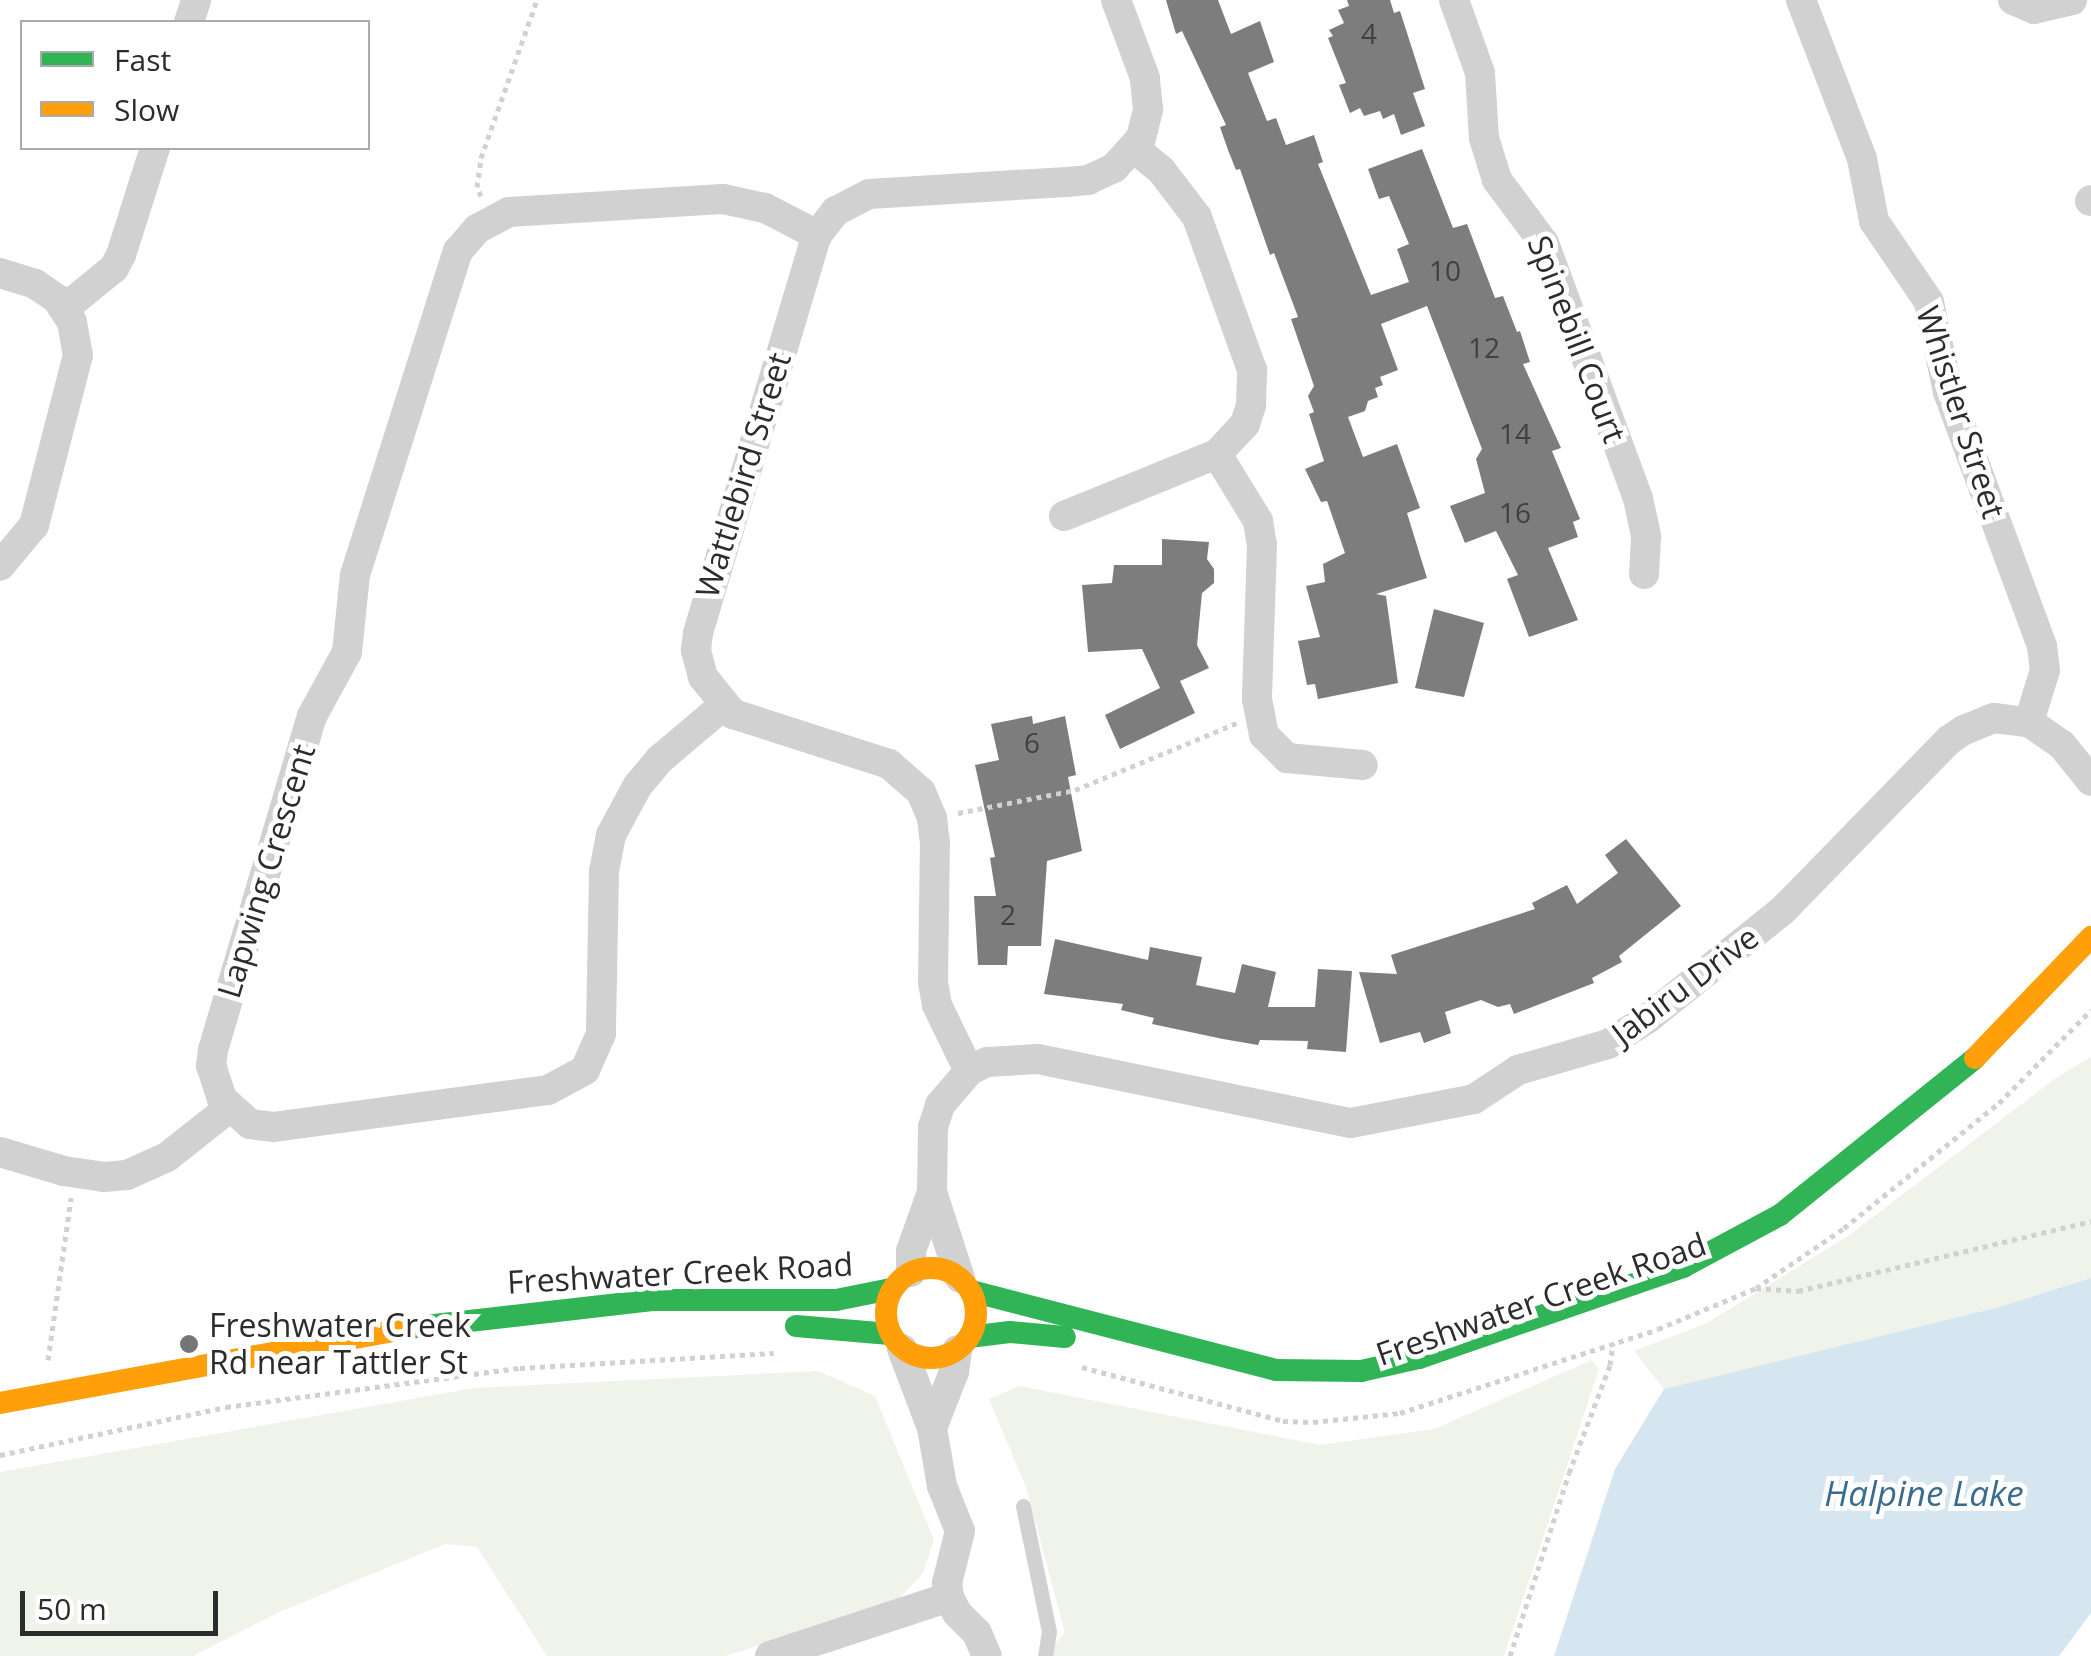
<!DOCTYPE html>
<html>
<head>
<meta charset="utf-8">
<style>
  body { margin:0 }
  #map { position:relative; width:2091px; height:1656px; overflow:hidden; background:#fff; font-family:"Open Sans",sans-serif }
  div>[style] { position:absolute }
  [style*='--x'] { left:calc(var(--x)*1px); top:calc(var(--y)*1px); width:calc(var(--w)*1px); rotate:calc(var(--a)*1deg) }
  .green>* { inset:0; background:#eff3ea }
  .water>* { inset:0; background:#d6e6f1 }
  .building>* { inset:0; background:#7d7d7d }
  .path>* { height:5px; margin-top:-2.5px; transform-origin:0; background:repeating-linear-gradient(90deg,#d1d1d1 0 5px,transparent 0 10px) }
  .lane>* { height:15px; margin:-7.5px; padding:0 7.5px; transform-origin:7.5px; border-radius:7.5px; background:#d1d1d1 }
  .street>* { height:30px; margin:-15px; padding:0 15px; transform-origin:15px; border-radius:15px; background:#d1d1d1 }
  .fast>* { height:22px; margin:-11px; padding:0 11px; transform-origin:11px; border-radius:11px; background:#30b455 }
  .slow>* { height:22px; margin:-11px; padding:0 11px; transform-origin:11px; border-radius:11px; background:#ff9f0a }
  .slow>.ring { margin:-11px; padding:0; box-sizing:content-box; background:none; border:22px solid #ff9f0a; border-radius:50% }
  .dots>* { width:28px; height:28px; translate:-50% -50%; box-sizing:border-box; border:5px solid #fff; border-radius:50% }
  span { translate:-50% -50%; white-space:nowrap; text-align:center; line-height:1.15; -webkit-text-stroke:10px #fff; paint-order:stroke }
  .number-label { font-size:28px; color:#404040 }
  .number-label span { -webkit-text-stroke-width:0 }
  .street-label { font-size:32px; color:#2c2c2c }
  .poi-label { font-size:32px; color:#2c2c2c }
  .left { translate:0 -50%; text-align:left }
  .water-label { font-size:35px; color:#3a6c8e; font-style:italic }
  .legend { position:absolute; left:20px; top:20px; width:350px; height:130px; box-sizing:border-box; background:#fff; border:2px solid #ababab; margin:0; padding:12px 18px; list-style:none; font-size:30px; color:#2c2c2c }
  .legend li { display:flex; align-items:center; gap:20px; height:50px }
  .legend b { width:50px; border:2px solid #ababab }
  .scale { position:absolute; left:20px; top:1591px; width:198px; height:45px; box-sizing:border-box; border:5px solid #2c2c2c; border-top:0; padding-left:12px; font-size:30px; line-height:35px; white-space:nowrap; color:#2c2c2c; -webkit-text-stroke:8px #fff; paint-order:stroke }
</style>
</head>
<body>
<div id="map">
  <div class="green">
    <div style="clip-path:polygon(2091px 1057px,2091px 1278px,1999px 1307px,1664px 1389px,1634px 1351px,1707px 1323px,1848px 1236px,2056px 1078px)"></div>
    <div style="clip-path:polygon(1592px 1360px,1599px 1369px,1504px 1656px,1043px 1656px,1065px 1633px,1026px 1487px,989px 1399px,1019px 1386px,1320px 1445px,1434px 1429px)"></div>
    <div style="clip-path:polygon(818px 1371px,875px 1396px,934px 1540px,923px 1573px,894px 1604px,725px 1656px,547px 1656px,477px 1547px,445px 1544px,279px 1612px,193px 1656px,0 1656px,0 1472px,474px 1388px)"></div>
  </div>
  <div class="water">
    <div style="clip-path:polygon(2091px 1278px,2091px 1613px,2059px 1656px,1554px 1656px,1615px 1469px,1664px 1389px,1999px 1307px)"></div>
  </div>
  <div class="building">
    <div style="clip-path:polygon(1166px 0,1218px 0,1231px 34px,1260px 21px,1274px 62px,1248px 73px,1267px 121px,1276px 118px,1286px 145px,1314px 135px,1323px 162px,1318px 164px,1371px 295px,1409px 282px,1397px 249px,1409px 244px,1389px 196px,1379px 199px,1368px 169px,1422px 149px,1453px 228px,1467px 224px,1495px 298px,1503px 296px,1517px 332px,1520px 331px,1530px 362px,1523px 364px,1561px 448px,1552px 451px,1580px 519px,1573px 522px,1578px 537px,1548px 548px,1578px 620px,1529px 637px,1507px 579px,1518px 575px,1496px 531px,1465px 543px,1450px 506px,1485px 493px,1476px 459px,1482px 449px,1427px 306px,1381px 324px,1398px 370px,1380px 377px,1383px 385px,1375px 388px,1378px 397px,1368px 401px,1365px 411px,1348px 417px,1363px 457px,1397px 444px,1420px 508px,1407px 513px,1427px 578px,1376px 594px,1386px 596px,1398px 683px,1318px 699px,1315px 684px,1307px 685px,1298px 641px,1320px 637px,1306px 586px,1325px 582px,1323px 564px,1345px 553px,1327px 501px,1321px 502px,1305px 469px,1324px 461px,1309px 414px,1314px 412px,1308px 396px,1314px 386px,1291px 319px,1298px 317px,1274px 253px,1270px 255px,1240px 169px,1236px 170px,1228px 150px,1220px 127px,1226px 125px,1182px 31px,1176px 34px)"></div>
    <div style="clip-path:polygon(1347px 0,1390px 0,1394px 13px,1400px 11px,1425px 89px,1413px 93px,1425px 126px,1401px 135px,1394px 114px,1383px 119px,1380px 111px,1364px 116px,1360px 108px,1350px 113px,1339px 85px,1346px 83px,1328px 38px,1333px 36px,1329px 30px,1344px 23px,1338px 10px,1349px 6px)"></div>
    <div style="clip-path:polygon(1162px 539px,1209px 542px,1207px 559px,1214px 569px,1214px 583px,1202px 593px,1197px 645px,1209px 668px,1180px 681px,1195px 713px,1120px 749px,1105px 715px,1160px 688px,1142px 649px,1088px 652px,1082px 585px,1112px 583px,1114px 565px,1162px 565px)"></div>
    <div style="clip-path:polygon(1434px 609px,1484px 623px,1464px 697px,1415px 688px)"></div>
    <div style="clip-path:polygon(1032px 716px,1033px 724px,1065px 716px,1076px 775px,1068px 777px,1082px 851px,1047px 861px,1041px 946px,1008px 946px,1007px 965px,978px 965px,974px 896px,996px 896px,990px 858px,995px 857px,975px 765px,999px 760px,991px 724px)"></div>
    <div style="clip-path:polygon(1626px 839px,1681px 906px,1619px 956px,1622px 962px,1592px 978px,1594px 983px,1514px 1014px,1510px 1004px,1498px 1007px,1481px 1000px,1445px 1012px,1451px 1033px,1424px 1043px,1420px 1032px,1380px 1043px,1359px 972px,1397px 974px,1391px 955px,1535px 909px,1532px 903px,1567px 885px,1577px 904px,1618px 873px,1605px 855px)"></div>
    <div style="clip-path:polygon(1055px 939px,1148px 960px,1150px 947px,1202px 957px,1196px 985px,1235px 993px,1242px 964px,1276px 972px,1268px 1007px,1315px 1007px,1318px 969px,1352px 971px,1346px 1052px,1307px 1049px,1308px 1041px,1260px 1040px,1258px 1045px,1223px 1039px,1152px 1024px,1154px 1018px,1121px 1010px,1123px 1004px,1044px 994px)"></div>
  </div>
  <div class="path">
    <div style="--x:481;--y:196;--w:10;--a:-114"></div>
    <div style="--x:477;--y:187;--w:29;--a:-82"></div>
    <div style="--x:481;--y:158;--w:168;--a:-70.5"></div>
    <div style="--x:958;--y:813;--w:119;--a:-11.1"></div>
    <div style="--x:1075;--y:790;--w:175;--a:-22.5"></div>
    <div style="--x:1756;--y:1288;--w:42;--a:4.1"></div>
    <div style="--x:1798;--y:1291;--w:301;--a:-13.4"></div>
    <div style="--x:48;--y:1360;--w:164;--a:-81.9"></div>
    <div style="--x:1082;--y:1367;--w:208;--a:15"></div>
    <div style="--x:1283;--y:1421;--w:30;--a:2"></div>
    <div style="--x:1313;--y:1422;--w:87;--a:-5.9"></div>
    <div style="--x:1400;--y:1413;--w:271;--a:-18"></div>
    <div style="--x:1658;--y:1329;--w:106;--a:-22.7"></div>
    <div style="--x:1756;--y:1288;--w:107;--a:-34.3"></div>
    <div style="--x:1844;--y:1228;--w:199;--a:-38.9"></div>
    <div style="--x:1999;--y:1103;--w:131;--a:-45.3"></div>
    <div style="--x:0;--y:1455;--w:231;--a:-12"></div>
    <div style="--x:226;--y:1407;--w:297;--a:-7.6"></div>
    <div style="--x:520;--y:1368;--w:254;--a:-3.4"></div>
    <div style="--x:1510;--y:1656;--w:192;--a:-72.1"></div>
    <div style="--x:1569;--y:1473;--w:116;--a:-69.2"></div>
    <div style="--x:1610;--y:1365;--w:22;--a:-82"></div>
  </div>
  <div class="lane">
    <div style="--x:1023;--y:1506;--w:128;--a:78.3"></div>
    <div style="--x:1049;--y:1631;--w:25;--a:99"></div>
  </div>
  <div class="street">
    <div style="--x:1454;--y:0;--w:77;--a:70.4"></div>
    <div style="--x:1480;--y:73;--w:65;--a:86.5"></div>
    <div style="--x:1484;--y:138;--w:44;--a:72.8"></div>
    <div style="--x:1497;--y:180;--w:79;--a:53.3"></div>
    <div style="--x:1544;--y:243;--w:272;--a:69.8"></div>
    <div style="--x:1638;--y:498;--w:40;--a:78"></div>
    <div style="--x:1646;--y:537;--w:37;--a:93"></div>
    <div style="--x:1801;--y:0;--w:170;--a:69"></div>
    <div style="--x:1862;--y:159;--w:63;--a:79"></div>
    <div style="--x:1874;--y:221;--w:98;--a:55.8"></div>
    <div style="--x:1929;--y:302;--w:92;--a:78.1"></div>
    <div style="--x:1948;--y:392;--w:271;--a:69.7"></div>
    <div style="--x:2042;--y:646;--w:24;--a:83"></div>
    <div style="--x:2045;--y:670;--w:54;--a:107.1"></div>
    <div style="--x:2013;--y:0;--w:23;--a:23"></div>
    <div style="--x:2034;--y:9;--w:39;--a:-13"></div>
    <div style="--x:189;--y:22;--w:23;--a:-72"></div>
    <div style="--x:2090;--y:201;--w:1;--a:-45"></div>
    <div style="--x:0;--y:273;--w:37;--a:17"></div>
    <div style="--x:35;--y:284;--w:27;--a:34"></div>
    <div style="--x:57;--y:299;--w:27;--a:57"></div>
    <div style="--x:72;--y:322;--w:34;--a:80"></div>
    <div style="--x:78;--y:355;--w:176;--a:104.5"></div>
    <div style="--x:34;--y:525;--w:53;--a:129.7"></div>
    <div style="--x:65;--y:308;--w:63;--a:-39.2"></div>
    <div style="--x:114;--y:268;--w:15;--a:-62"></div>
    <div style="--x:121;--y:255;--w:112;--a:-72.4"></div>
    <div style="--x:1217;--y:454;--w:79;--a:58.5"></div>
    <div style="--x:1258;--y:521;--w:24;--a:81"></div>
    <div style="--x:1262;--y:545;--w:154;--a:91.9"></div>
    <div style="--x:1257;--y:699;--w:37;--a:79"></div>
    <div style="--x:1264;--y:735;--w:33;--a:45"></div>
    <div style="--x:1287;--y:758;--w:76;--a:5.3"></div>
    <div style="--x:1064;--y:516;--w:165;--a:-22.1"></div>
    <div style="--x:1217;--y:454;--w:41;--a:-47"></div>
    <div style="--x:1245;--y:424;--w:20;--a:-72"></div>
    <div style="--x:1251;--y:405;--w:35;--a:-88"></div>
    <div style="--x:1252;--y:370;--w:163;--a:-109.8"></div>
    <div style="--x:1197;--y:217;--w:59;--a:-127.5"></div>
    <div style="--x:1161;--y:170;--w:35;--a:-141"></div>
    <div style="--x:724;--y:705;--w:84;--a:139.8"></div>
    <div style="--x:660;--y:759;--w:34;--a:130"></div>
    <div style="--x:638;--y:785;--w:57;--a:118.4"></div>
    <div style="--x:611;--y:835;--w:38;--a:101"></div>
    <div style="--x:604;--y:872;--w:162;--a:91.1"></div>
    <div style="--x:601;--y:1034;--w:39;--a:114"></div>
    <div style="--x:585;--y:1070;--w:42;--a:151.6"></div>
    <div style="--x:548;--y:1090;--w:276;--a:172.3"></div>
    <div style="--x:274;--y:1127;--w:24;--a:-173"></div>
    <div style="--x:250;--y:1124;--w:38;--a:-138"></div>
    <div style="--x:222;--y:1099;--w:35;--a:-108"></div>
    <div style="--x:211;--y:1066;--w:16;--a:-83"></div>
    <div style="--x:213;--y:1050;--w:348;--a:-73.5"></div>
    <div style="--x:312;--y:716;--w:73;--a:-61.3"></div>
    <div style="--x:347;--y:652;--w:77;--a:-84.1"></div>
    <div style="--x:355;--y:575;--w:340;--a:-72.4"></div>
    <div style="--x:458;--y:251;--w:29;--a:-49"></div>
    <div style="--x:477;--y:229;--w:36;--a:-28"></div>
    <div style="--x:509;--y:212;--w:214;--a:-3.5"></div>
    <div style="--x:723;--y:199;--w:43;--a:12.1"></div>
    <div style="--x:765;--y:208;--w:59;--a:27.4"></div>
    <div style="--x:969;--y:1071;--w:73;--a:-115.9"></div>
    <div style="--x:937;--y:1005;--w:23;--a:-100"></div>
    <div style="--x:933;--y:982;--w:139;--a:-89.2"></div>
    <div style="--x:935;--y:843;--w:25;--a:-97"></div>
    <div style="--x:932;--y:818;--w:28;--a:-113"></div>
    <div style="--x:921;--y:792;--w:43;--a:-138.8"></div>
    <div style="--x:889;--y:764;--w:164;--a:-162.2"></div>
    <div style="--x:733;--y:714;--w:48;--a:-129"></div>
    <div style="--x:703;--y:677;--w:28;--a:-105"></div>
    <div style="--x:696;--y:650;--w:17;--a:-83"></div>
    <div style="--x:698;--y:633;--w:415;--a:-73.4"></div>
    <div style="--x:817;--y:235;--w:31;--a:-52"></div>
    <div style="--x:836;--y:211;--w:37;--a:-27"></div>
    <div style="--x:869;--y:194;--w:198;--a:-3.5"></div>
    <div style="--x:1067;--y:182;--w:21;--a:-5"></div>
    <div style="--x:1088;--y:180;--w:29;--a:-25"></div>
    <div style="--x:1114;--y:168;--w:40;--a:-48"></div>
    <div style="--x:1141;--y:138;--w:30;--a:-76"></div>
    <div style="--x:1148;--y:109;--w:31;--a:-96"></div>
    <div style="--x:1145;--y:78;--w:83;--a:-110.4"></div>
    <div style="--x:0;--y:1152;--w:67;--a:16.5"></div>
    <div style="--x:64;--y:1171;--w:40;--a:8.5"></div>
    <div style="--x:104;--y:1177;--w:23;--a:-5"></div>
    <div style="--x:127;--y:1175;--w:44;--a:-24.2"></div>
    <div style="--x:167;--y:1157;--w:79;--a:-38.3"></div>
    <div style="--x:932;--y:1192;--w:90;--a:72"></div>
    <div style="--x:911;--y:1272;--w:21;--a:-90"></div>
    <div style="--x:911;--y:1251;--w:63;--a:-70.4"></div>
    <div style="--x:932;--y:1192;--w:65;--a:-89.1"></div>
    <div style="--x:933;--y:1127;--w:23;--a:-72"></div>
    <div style="--x:940;--y:1105;--w:45;--a:-49.5"></div>
    <div style="--x:969;--y:1071;--w:20;--a:-27"></div>
    <div style="--x:987;--y:1062;--w:51;--a:-3.4"></div>
    <div style="--x:1038;--y:1059;--w:319;--a:11.6"></div>
    <div style="--x:1351;--y:1123;--w:125;--a:-11"></div>
    <div style="--x:1474;--y:1099;--w:53;--a:-33.4"></div>
    <div style="--x:1518;--y:1070;--w:94;--a:-16.1"></div>
    <div style="--x:1608;--y:1044;--w:46;--a:-32.7"></div>
    <div style="--x:1647;--y:1019;--w:174;--a:-38.7"></div>
    <div style="--x:1783;--y:910;--w:238;--a:-45.7"></div>
    <div style="--x:1949;--y:740;--w:18;--a:-34"></div>
    <div style="--x:1964;--y:730;--w:32;--a:-22"></div>
    <div style="--x:1994;--y:718;--w:35;--a:7"></div>
    <div style="--x:2029;--y:722;--w:40;--a:34.9"></div>
    <div style="--x:2062;--y:745;--w:46;--a:51.1"></div>
    <div style="--x:902;--y:1349;--w:85;--a:69.2"></div>
    <div style="--x:932;--y:1428;--w:59;--a:80.2"></div>
    <div style="--x:942;--y:1486;--w:48;--a:68.2"></div>
    <div style="--x:960;--y:1531;--w:54;--a:104"></div>
    <div style="--x:947;--y:1583;--w:14;--a:82"></div>
    <div style="--x:949;--y:1597;--w:18;--a:63"></div>
    <div style="--x:957;--y:1613;--w:28;--a:45"></div>
    <div style="--x:977;--y:1633;--w:25;--a:67"></div>
    <div style="--x:932;--y:1428;--w:60;--a:-68.6"></div>
    <div style="--x:954;--y:1372;--w:22;--a:-82"></div>
    <div style="--x:770;--y:1656;--w:188;--a:-18.2"></div>
  </div>
  <div class="fast">
    <div style="--x:971;--y:1291;--w:315;--a:14.5"></div>
    <div style="--x:1276;--y:1370;--w:85;--a:0.7"></div>
    <div style="--x:1361;--y:1371;--w:59;--a:-12.6"></div>
    <div style="--x:1419;--y:1358;--w:279;--a:-19"></div>
    <div style="--x:1683;--y:1267;--w:110;--a:-28.2"></div>
    <div style="--x:1780;--y:1215;--w:250;--a:-38.8"></div>
    <div style="--x:796;--y:1326;--w:94;--a:4.9"></div>
    <div style="--x:408;--y:1328;--w:248;--a:-6.5"></div>
    <div style="--x:654;--y:1300;--w:182;--a:0"></div>
    <div style="--x:836;--y:1300;--w:56;--a:-11.3"></div>
    <div style="--x:969;--y:1337;--w:41;--a:-7"></div>
    <div style="--x:1010;--y:1332;--w:55;--a:5.2"></div>
  </div>
  <div class="slow">
    <div style="--x:1975;--y:1058;--w:168;--a:-46.2"></div>
    <div class="ring" style="left:886px;top:1268px;width:68px;height:68px"></div>
    <div style="--x:0;--y:1403;--w:415;--a:-10.4"></div>
  </div>
  <div class="dots">
    <div style="left:189px;top:1344px;background:#767676"></div>
  </div>
  <div class="number-label">
    <span style="left:1369px;top:33px">4</span>
    <span style="left:1445px;top:270px">10</span>
    <span style="left:1484px;top:347px">12</span>
    <span style="left:1515px;top:433px">14</span>
    <span style="left:1515px;top:512px">16</span>
    <span style="left:1032px;top:742px">6</span>
    <span style="left:1008px;top:914px">2</span>
  </div>
  <div class="street-label">
    <span style="left:1577px;top:339px;rotate:69deg">Spinebill Court</span>
    <span style="left:1961px;top:412px;rotate:72deg">Whistler Street</span>
    <span style="left:743px;top:475px;rotate:-73deg">Wattlebird Street</span>
    <span style="left:266px;top:871px;rotate:-73deg">Lapwing Crescent</span>
    <span style="left:1685px;top:985px;rotate:-37deg">Jabiru Drive</span>
    <span style="left:680px;top:1273px;rotate:-3deg">Freshwater Creek Road</span>
    <span style="left:1541px;top:1299px;rotate:-19deg">Freshwater Creek Road</span>
  </div>
  <div class="poi-label">
    <span class="left" style="left:209px;top:1344px">Freshwater Creek<br>Rd near Tattler St</span>
  </div>
  <div class="water-label">
    <span style="left:1924px;top:1493px">Halpine Lake</span>
  </div>
  <ul class="legend">
  <li><b style="height:12px;background:#30b455"></b>Fast</li>
  <li><b style="height:12px;background:#ff9f0a"></b>Slow</li>
  </ul>
  <div class="scale">50 m</div>
</div>
</body>
</html>
